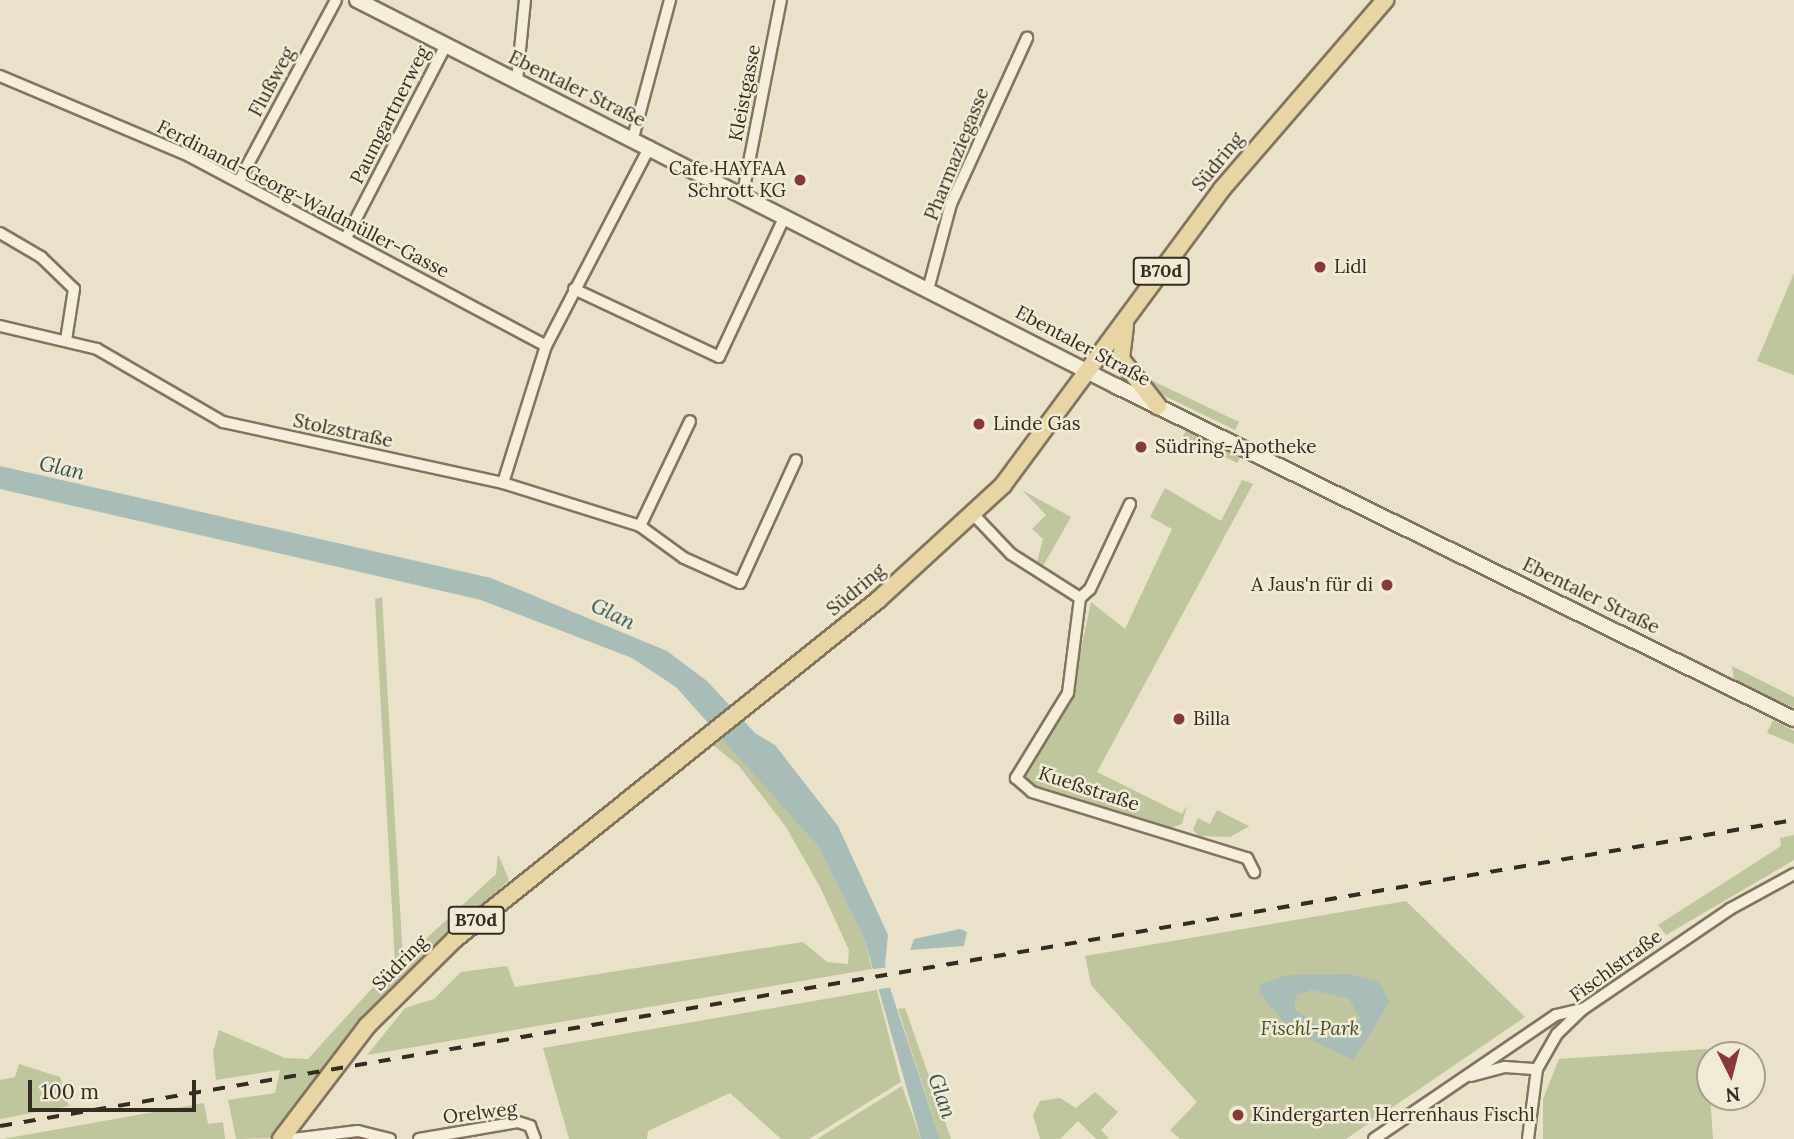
<!DOCTYPE html>
<html>
<head>
<meta charset="utf-8">
<style>
  body { margin:0 }
  #map { position:relative; width:1794px; height:1139px; overflow:hidden; background:#e9e1c8; font-family:Lora,serif }
  div>[style] { position:absolute }
  [style*='--x'] { left:calc(var(--x)*1px); top:calc(var(--y)*1px); width:calc(var(--w)*1px); rotate:calc(var(--a)*1deg) }
  .green>* { inset:0; background:#bfc69d }
  .water>* { inset:0; background:#a8bdb8 }
  .pier>* { inset:0; background:#e9e1c8 }
  .roads { filter:drop-shadow(2px 0 #83745f) drop-shadow(-2px 0 #83745f) drop-shadow(0 2px #83745f) drop-shadow(0 -2px #83745f) }
  .street>* { height:10px; margin:-5px; padding:0 5px; transform-origin:5px; border-radius:5px; background:#f5eeda }
  .secondary>* { height:14px; margin:-7px; padding:0 7px; transform-origin:7px; border-radius:7px; background:#f5eeda }
  .primary>* { height:16px; margin:-8px; padding:0 8px; transform-origin:8px; border-radius:8px; background:#e7d6a4 }
  .rail>* { height:3.5px; margin-top:-1.75px; transform-origin:0; background:repeating-linear-gradient(90deg,#352c21 0 12px,transparent 0 24px) }
  .dots>* { width:19px; height:19px; translate:-50% -50%; box-sizing:border-box; border:4px solid #f1ebd6; border-radius:50% }
  span { translate:-50% -50%; white-space:nowrap; text-align:center; line-height:1.15; -webkit-text-stroke:5px #f1ebd6; paint-order:stroke }
  .shield-label span { padding:2px 5px; background:#f1ebd6; border:2px solid; border-radius:5px; -webkit-text-stroke-width:0 }
  .shield-label { font-size:18px; color:#352c21; font-weight:700 }
  .street-label { font-size:19px; color:#352c21 }
  .poi-label { font-size:19px; color:#352c21 }
  .right { translate:-100% -50%; text-align:right }
  .left { translate:0 -50%; text-align:left }
  .park-label { font-size:19px; color:#434f2a; font-style:italic }
  .water-label { font-size:21px; color:#325352; font-style:italic }
  .north { position:absolute; left:1696px; top:1041px; width:70px; height:70px; box-sizing:border-box; background:#f1ebd6; border:2px solid #a69f8e; border-radius:50%; rotate:174deg; font-size:19px; font-weight:700; line-height:28px; text-align:center; color:#352c21 }
  .north::after { content:''; display:block; margin:auto; width:24px; height:32px; background:#8a3a36; clip-path:polygon(50% 0,100% 100%,50% 72%,0 100%) }
  .scale { position:absolute; left:28px; top:1080px; width:168px; height:32px; box-sizing:border-box; border:4px solid #352c21; border-top:0; padding-left:9px; font-size:21px; line-height:24px; white-space:nowrap; color:#352c21; -webkit-text-stroke:5px #f1ebd6; paint-order:stroke }
</style>
</head>
<body>
<div id="map">
  <div class="green">
    <div style="clip-path:polygon(1794px 273px,1794px 375px,1757px 361px)"></div>
    <div style="clip-path:polygon(1138px 374px,1239px 422px,1235px 430px,1144px 386px)"></div>
    <div style="clip-path:polygon(1187px 429px,1241px 456px,1237px 463px,1183px 436px)"></div>
    <div style="clip-path:polygon(1242px 480px,1253px 484px,1097px 772px,1182px 814px,1187px 805px,1182px 824px,1168px 829px,1033px 789px,1026px 779px,1028px 759px,1071px 696px,1091px 602px,1125px 629px,1172px 529px,1150px 517px,1165px 488px,1221px 521px)"></div>
    <div style="clip-path:polygon(1022px 490px,1071px 517px,1043px 566px,1037px 562px,1043px 539px,1032px 529px,1046px 515px)"></div>
    <div style="clip-path:polygon(382px 597px,403px 960px,496px 874px,498px 854px,509px 880px,373px 1007px,272px 1138px,236px 1139px,228px 1100px,275px 1093px,280px 1070px,216px 1080px,213px 1052px,219px 1030px,285px 1058px,308px 1059px,395px 963px,375px 599px)"></div>
    <div style="clip-path:polygon(1732px 666px,1794px 697px,1794px 708px,1734px 680px)"></div>
    <div style="clip-path:polygon(1773px 720px,1794px 731px,1794px 744px,1767px 733px)"></div>
    <div style="clip-path:polygon(723px 737px,817px 845px,865px 941px,872px 969px,367px 1055px,405px 1008px,434px 999px,461px 972px,507px 966px,515px 987px,803px 942px,827px 962px,848px 964px,849px 950px,820px 887px,786px 827px,739px 766px,713px 745px)"></div>
    <div style="clip-path:polygon(1217px 810px,1249px 826px,1250px 826px,1230px 837px,1199px 836px,1193px 830px,1198px 818px,1210px 824px)"></div>
    <div style="clip-path:polygon(1794px 835px,1794px 860px,1666px 935px,1658px 925px,1781px 846px,1780px 838px)"></div>
    <div style="clip-path:polygon(1406px 901px,1525px 1017px,1346px 1139px,1180px 1139px,1170px 1130px,1197px 1102px,1091px 985px,1085px 956px)"></div>
    <div style="clip-path:polygon(877px 990px,901px 1082px,809px 1139px,781px 1139px,730px 1093px,648px 1131px,647px 1139px,569px 1139px,543px 1048px)"></div>
    <div style="clip-path:polygon(905px 1008px,951px 1139px,940px 1139px,898px 1009px)"></div>
    <div style="clip-path:polygon(1707px 1049px,1713px 1139px,1543px 1139px,1543px 1099px,1559px 1059px)"></div>
    <div style="clip-path:polygon(19px 1064px,60px 1077px,69px 1106px,0 1119px,0 1080px,15px 1077px)"></div>
    <div style="clip-path:polygon(902px 1086px,921px 1139px,817px 1139px)"></div>
    <div style="clip-path:polygon(1095px 1092px,1118px 1112px,1101px 1130px,1109px 1139px,1096px 1139px,1078px 1121px,1060px 1139px,1040px 1139px,1033px 1115px,1040px 1101px,1060px 1098px,1076px 1108px)"></div>
    <div style="clip-path:polygon(204px 1103px,208px 1124px,223px 1122px,225px 1139px,3px 1139px)"></div>
  </div>
  <div class="water">
    <div style="clip-path:polygon(0 466px,491px 578px,667px 651px,707px 681px,755px 733px,775px 745px,838px 826px,888px 935px,885px 964px,891px 991px,940px 1139px,921px 1139px,865px 941px,817px 845px,676px 687px,632px 658px,481px 600px,0 489px)"></div>
    <div style="clip-path:polygon(960px 929px,967px 932px,964px 946px,910px 950px,914px 939px)"></div>
    <div style="clip-path:polygon(evenodd,1350px 974px,1379px 982px,1390px 1002px,1353px 1060px,1290px 1030px,1259px 992px,1261px 984px,1288px 975px,1350px 974px,1312px 990px,1349px 999px,1361px 1019px,1340px 1031px,1312px 1023px,1294px 1008px,1296px 995px,1312px 990px)"></div>
  </div>
  <div class="pier">
    <div style="clip-path:polygon(889px 967px,894px 987px,873px 990px,868px 970px)"></div>
  </div>
  <div class="roads">
    <div class="street">
      <div style="--x:0;--y:76;--w:205;--a:22.9"></div>
      <div style="--x:189;--y:156;--w:404;--a:28"></div>
      <div style="--x:517;--y:80;--w:80;--a:-84.3"></div>
      <div style="--x:633;--y:138;--w:143;--a:-75"></div>
      <div style="--x:239;--y:181;--w:205;--a:-61.8"></div>
      <div style="--x:743;--y:193;--w:197;--a:-78.9"></div>
      <div style="--x:0;--y:233;--w:48;--a:30.3"></div>
      <div style="--x:41;--y:257;--w:46;--a:44.1"></div>
      <div style="--x:74;--y:289;--w:52;--a:98.9"></div>
      <div style="--x:346;--y:238;--w:217;--a:-62.6"></div>
      <div style="--x:929;--y:286;--w:85;--a:-75"></div>
      <div style="--x:951;--y:204;--w:183;--a:-65.4"></div>
      <div style="--x:574;--y:289;--w:160;--a:25.1"></div>
      <div style="--x:719;--y:357;--w:156;--a:-64.9"></div>
      <div style="--x:0;--y:326;--w:100;--a:13.3"></div>
      <div style="--x:97;--y:349;--w:146;--a:30.1"></div>
      <div style="--x:223;--y:422;--w:287;--a:12.3"></div>
      <div style="--x:503;--y:483;--w:144;--a:17.4"></div>
      <div style="--x:640;--y:526;--w:54;--a:36"></div>
      <div style="--x:684;--y:558;--w:61;--a:24.1"></div>
      <div style="--x:740;--y:583;--w:135;--a:-65.5"></div>
      <div style="--x:503;--y:483;--w:144;--a:-72.6"></div>
      <div style="--x:546;--y:346;--w:225;--a:-62.5"></div>
      <div style="--x:973;--y:514;--w:55;--a:46.5"></div>
      <div style="--x:1011;--y:554;--w:82;--a:32.5"></div>
      <div style="--x:1080;--y:598;--w:96;--a:97.2"></div>
      <div style="--x:1068;--y:693;--w:100;--a:121.5"></div>
      <div style="--x:1016;--y:778;--w:21;--a:41"></div>
      <div style="--x:1032;--y:792;--w:225;--a:17.1"></div>
      <div style="--x:1247;--y:858;--w:16;--a:63"></div>
      <div style="--x:640;--y:526;--w:116;--a:-64.5"></div>
      <div style="--x:1080;--y:598;--w:13;--a:-42"></div>
      <div style="--x:1090;--y:589;--w:94;--a:-64.8"></div>
      <div style="--x:1471;--y:1076;--w:35;--a:-15"></div>
      <div style="--x:1505;--y:1067;--w:32;--a:4"></div>
      <div style="--x:293;--y:1139;--w:65;--a:-7"></div>
      <div style="--x:358;--y:1131;--w:33;--a:14"></div>
      <div style="--x:419;--y:1139;--w:100;--a:-9.7"></div>
      <div style="--x:518;--y:1122;--w:13;--a:18"></div>
      <div style="--x:530;--y:1126;--w:14;--a:69"></div>
      <div style="--x:1374;--y:1139;--w:220;--a:-34.3"></div>
      <div style="--x:1556;--y:1015;--w:27;--a:-13"></div>
      <div style="--x:1528;--y:1139;--w:71;--a:-82.7"></div>
      <div style="--x:1537;--y:1069;--w:40;--a:-60.3"></div>
      <div style="--x:1557;--y:1034;--w:36;--a:-44"></div>
      <div style="--x:1583;--y:1009;--w:178;--a:-34.2"></div>
      <div style="--x:1730;--y:909;--w:73;--a:-28.7"></div>
    </div>
    <div class="secondary">
      <div style="--x:357;--y:0;--w:852;--a:26.96"></div>
      <div style="--x:1116;--y:386;--w:755;--a:26.16"></div>
    </div>
    <div class="primary">
      <div style="--x:1125;--y:326;--w:33;--a:97"></div>
      <div style="--x:1121;--y:359;--w:60;--a:51.8"></div>
      <div style="--x:281;--y:1139;--w:142;--a:-52.7"></div>
      <div style="--x:367;--y:1026;--w:124;--a:-44.7"></div>
      <div style="--x:455;--y:939;--w:542;--a:-38.71"></div>
      <div style="--x:878;--y:600;--w:170;--a:-42.6"></div>
      <div style="--x:1003;--y:485;--w:368;--a:-53.5"></div>
      <div style="--x:1222;--y:189;--w:250;--a:-49.2"></div>
    </div>
  </div>
  <div class="rail">
    <div style="--x:0;--y:1126;--w:1820;--a:-9.68"></div>
  </div>
  <div class="dots">
    <div style="left:800px;top:180px;background:#8a3a36"></div>
    <div style="left:1320px;top:267px;background:#8a3a36"></div>
    <div style="left:979px;top:424px;background:#8a3a36"></div>
    <div style="left:1141px;top:447px;background:#8a3a36"></div>
    <div style="left:1387px;top:585px;background:#8a3a36"></div>
    <div style="left:1179px;top:719px;background:#8a3a36"></div>
    <div style="left:1238px;top:1115px;background:#8a3a36"></div>
  </div>
  <div class="shield-label">
    <span style="left:1161px;top:271px">B70d</span>
    <span style="left:476px;top:920px">B70d</span>
  </div>
  <div class="street-label">
    <span style="left:272px;top:82px;rotate:-62deg">Flußweg</span>
    <span style="left:577px;top:89px;rotate:26deg">Ebentaler Straße</span>
    <span style="left:745px;top:93px;rotate:-79deg">Kleistgasse</span>
    <span style="left:390px;top:115px;rotate:-63deg">Paumgartnerweg</span>
    <span style="left:957px;top:154px;rotate:-68deg">Pharmaziegasse</span>
    <span style="left:1218px;top:162px;rotate:-51deg">Südring</span>
    <span style="left:303px;top:199px;rotate:27deg">Ferdinand-Georg-Waldmüller-Gasse</span>
    <span style="left:1083px;top:346px;rotate:28deg">Ebentaler Straße</span>
    <span style="left:343px;top:431px;rotate:12deg">Stolzstraße</span>
    <span style="left:856px;top:590px;rotate:-40deg">Südring</span>
    <span style="left:1591px;top:596px;rotate:26deg">Ebentaler Straße</span>
    <span style="left:1089px;top:789px;rotate:18deg">Kueßstraße</span>
    <span style="left:400px;top:963px;rotate:-45deg">Südring</span>
    <span style="left:1616px;top:966px;rotate:-36deg">Fischlstraße</span>
    <span style="left:480px;top:1113px;rotate:-7deg">Orelweg</span>
  </div>
  <div class="poi-label">
    <span class="right" style="left:786px;top:180px">Cafe HAYFAA<br>Schrott KG</span>
    <span class="left" style="left:1334px;top:267px">Lidl</span>
    <span class="left" style="left:993px;top:424px">Linde Gas</span>
    <span class="left" style="left:1155px;top:447px">Südring-Apotheke</span>
    <span class="right" style="left:1373px;top:585px">A Jaus'n für di</span>
    <span class="left" style="left:1193px;top:719px">Billa</span>
    <span class="left" style="left:1252px;top:1115px">Kindergarten Herrenhaus Fischl</span>
  </div>
  <div class="park-label">
    <span style="left:1310px;top:1029px">Fischl-Park</span>
  </div>
  <div class="water-label">
    <span style="left:62px;top:468px;rotate:13deg">Glan</span>
    <span style="left:613px;top:614px;rotate:26deg">Glan</span>
    <span style="left:942px;top:1096px;rotate:71deg">Glan</span>
  </div>
  <div class="north">N</div>
  <div class="scale">100 m</div>
</div>
</body>
</html>
